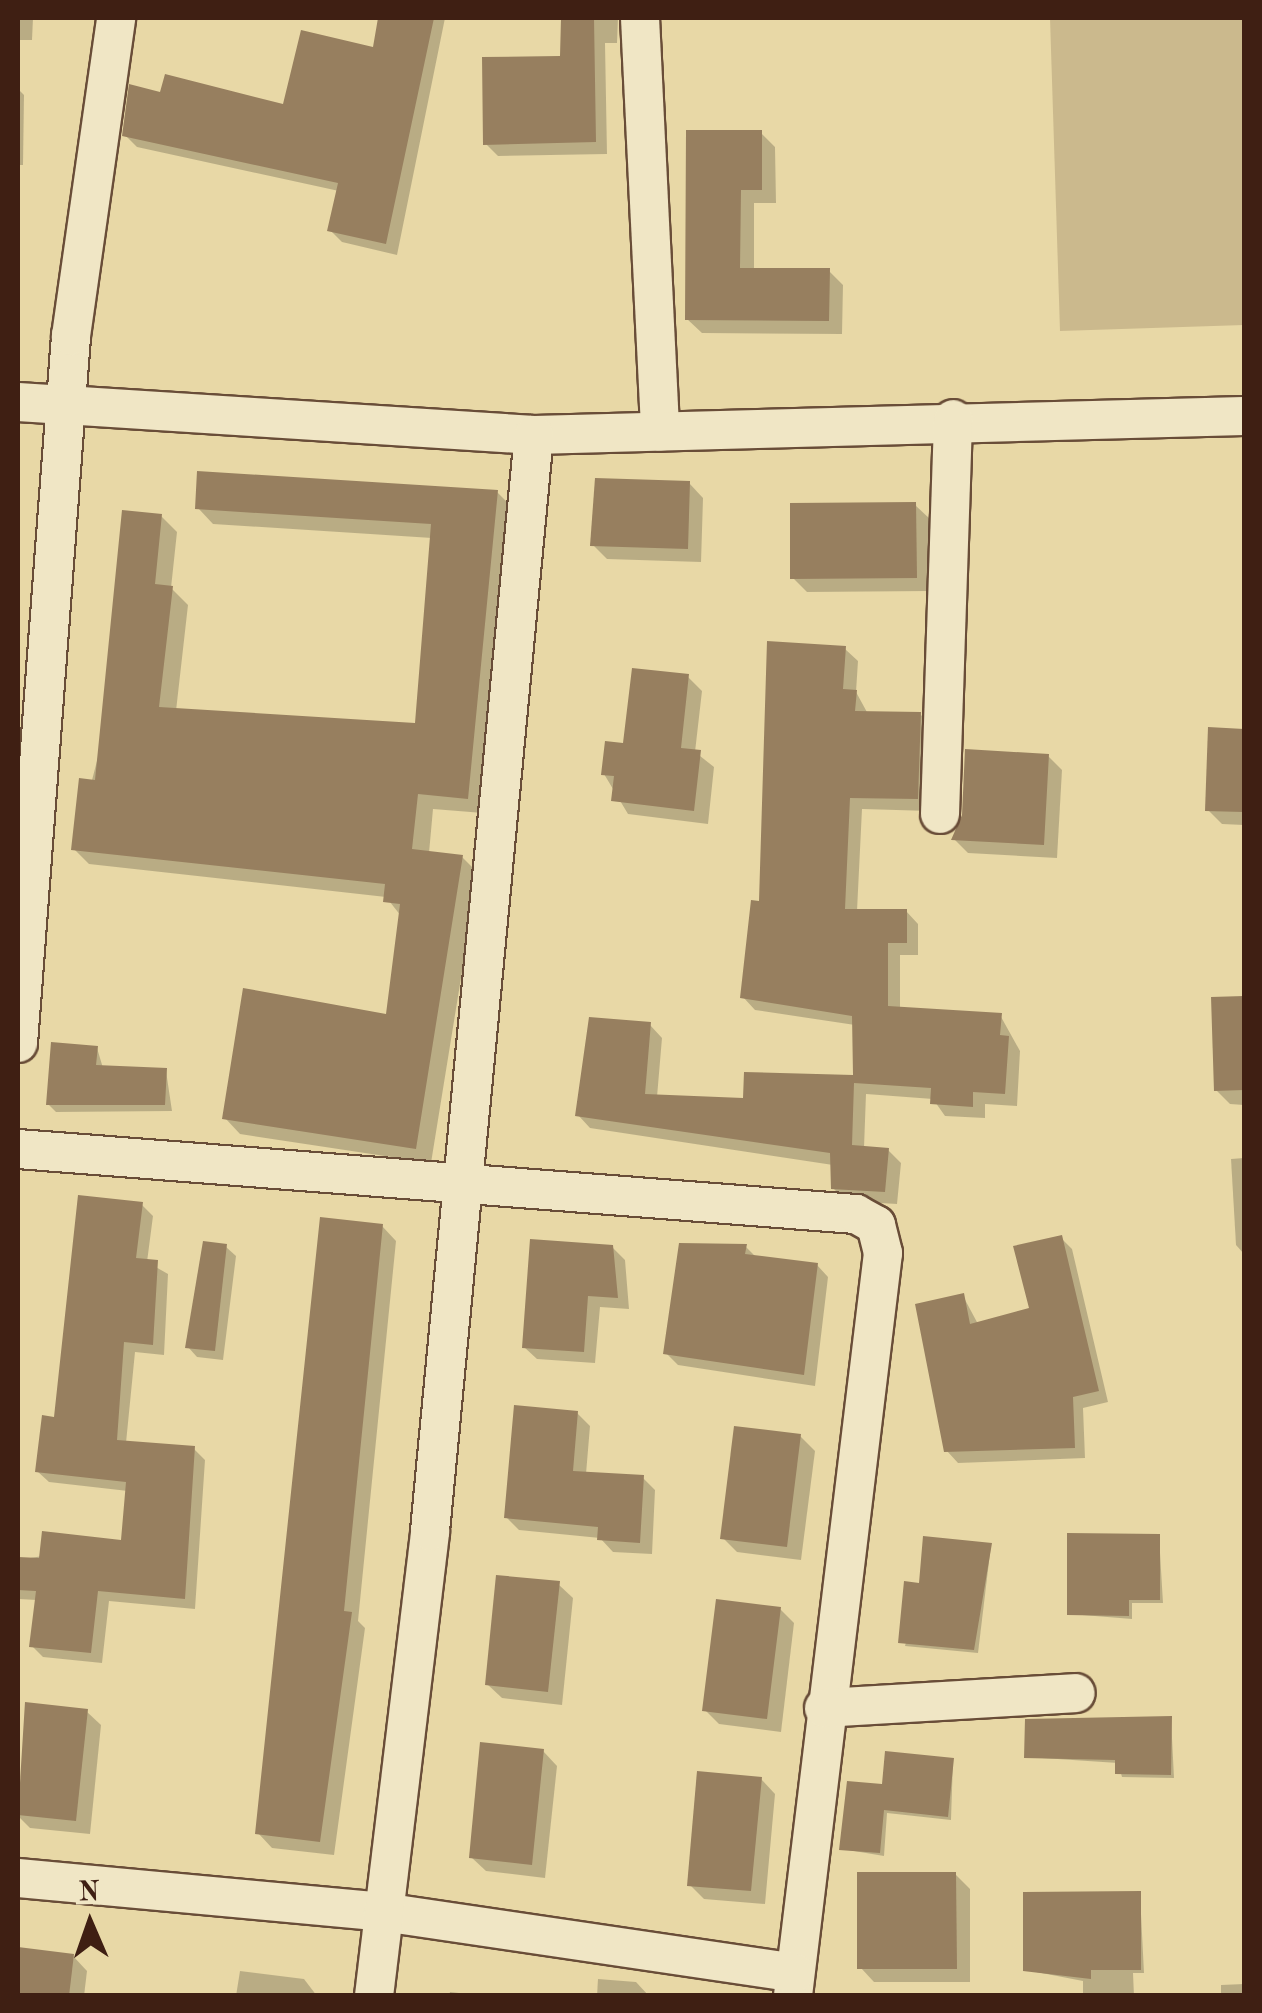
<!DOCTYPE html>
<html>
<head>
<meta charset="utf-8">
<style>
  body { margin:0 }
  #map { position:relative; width:1262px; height:2013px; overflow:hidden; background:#e8d8a6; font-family:"Old Standard TT",serif }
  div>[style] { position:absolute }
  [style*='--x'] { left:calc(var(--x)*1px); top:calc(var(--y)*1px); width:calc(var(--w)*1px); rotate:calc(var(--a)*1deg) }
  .green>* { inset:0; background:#cbb98d }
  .shadow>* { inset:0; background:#0003 }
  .building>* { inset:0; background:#977f5f }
  .roads { filter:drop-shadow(2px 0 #694d38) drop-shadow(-2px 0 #694d38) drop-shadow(0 2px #694d38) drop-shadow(0 -2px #694d38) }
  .minor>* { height:38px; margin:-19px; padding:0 19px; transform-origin:19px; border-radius:19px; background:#f0e6c5 }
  span { translate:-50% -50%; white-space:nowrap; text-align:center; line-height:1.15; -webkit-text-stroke:8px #f0e6c5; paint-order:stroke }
  .frame { position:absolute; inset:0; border:20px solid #3f1f13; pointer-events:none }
  .north { position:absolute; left:40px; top:1873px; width:100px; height:100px; -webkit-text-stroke:8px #f0e6c5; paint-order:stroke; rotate:358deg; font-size:28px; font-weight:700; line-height:40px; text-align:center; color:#3f1f13 }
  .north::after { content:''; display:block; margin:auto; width:35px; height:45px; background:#3f1f13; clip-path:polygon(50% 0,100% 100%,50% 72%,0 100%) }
</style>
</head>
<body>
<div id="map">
  <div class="green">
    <div style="clip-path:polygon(1050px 18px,1244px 18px,1244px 325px,1060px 331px)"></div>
  </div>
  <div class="shadow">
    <div style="clip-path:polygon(18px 18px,33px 18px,32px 40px,18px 40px)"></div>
    <div style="clip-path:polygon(380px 18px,445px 18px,397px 255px,342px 242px,330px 230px,339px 191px,137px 147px,125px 135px,162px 95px,285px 107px,375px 50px)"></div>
    <div style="clip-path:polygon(564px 18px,618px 18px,617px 43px,605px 43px,607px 154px,498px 156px,485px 143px,563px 58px)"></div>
    <div style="clip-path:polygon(18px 89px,24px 95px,23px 165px,18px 165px)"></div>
    <div style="clip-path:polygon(761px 133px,775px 147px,776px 203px,754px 203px,754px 270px,829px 271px,843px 285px,842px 334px,702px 333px,687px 319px)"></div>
    <div style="clip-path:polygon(689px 483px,703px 498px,701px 562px,607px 559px,593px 545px)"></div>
    <div style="clip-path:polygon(497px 492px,513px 508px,483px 813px,433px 809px,429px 853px,462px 857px,478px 873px,431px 1163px,240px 1134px,225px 1118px,388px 1016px,401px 916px,386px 897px,89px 864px,74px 849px,161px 516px,177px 532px,171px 588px,188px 605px,176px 711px,417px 726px,432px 538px,213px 524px,198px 508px)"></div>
    <div style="clip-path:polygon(915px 505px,930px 519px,930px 591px,807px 592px,793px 578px)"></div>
    <div style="clip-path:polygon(845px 649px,858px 661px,856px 692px,868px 714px,920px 714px,933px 727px,930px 811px,862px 809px,857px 911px,906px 911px,918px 924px,918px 955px,900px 955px,900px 1009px,1000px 1015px,1020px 1051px,1017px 1106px,985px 1104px,985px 1118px,945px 1116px,933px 1099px,866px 1094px,864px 1148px,888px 1150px,901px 1163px,897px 1204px,846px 1201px,833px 1188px,833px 1165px,590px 1128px,578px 1115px,650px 1025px,662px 1038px,657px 1097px,746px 1101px,855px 1078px,855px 1025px,755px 1010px,743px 997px,762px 904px)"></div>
    <div style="clip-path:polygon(688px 677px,702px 691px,695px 752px,714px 767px,708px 824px,628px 814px,604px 774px)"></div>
    <div style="clip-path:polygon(1211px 730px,1244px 731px,1244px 825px,1222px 824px,1208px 810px)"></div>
    <div style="clip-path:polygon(1048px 756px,1062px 770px,1057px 858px,968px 853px,954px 839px)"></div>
    <div style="clip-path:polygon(1244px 998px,1244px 1105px,1230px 1104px,1216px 1090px,1214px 999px)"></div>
    <div style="clip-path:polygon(97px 1048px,103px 1068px,166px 1071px,172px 1111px,56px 1112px,48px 1104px)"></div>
    <div style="clip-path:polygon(1244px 1158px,1244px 1254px,1236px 1245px,1231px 1159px)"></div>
    <div style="clip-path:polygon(142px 1205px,153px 1216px,147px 1262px,168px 1274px,164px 1355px,135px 1352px,126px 1443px,194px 1449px,205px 1460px,195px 1609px,109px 1601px,102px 1663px,43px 1657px,32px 1646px,37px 1600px,18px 1599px,18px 1560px,123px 1543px,128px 1491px,49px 1482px,37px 1471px)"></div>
    <div style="clip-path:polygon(382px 1226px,396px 1241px,358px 1621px,365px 1628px,334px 1855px,272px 1848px,258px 1833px)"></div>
    <div style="clip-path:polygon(1061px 1238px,1072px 1249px,1108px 1402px,1083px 1408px,1085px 1458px,958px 1463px,947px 1451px,963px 1296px,978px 1324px,1032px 1310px)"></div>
    <div style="clip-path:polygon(226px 1247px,236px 1256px,223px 1360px,197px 1357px,188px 1347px)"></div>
    <div style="clip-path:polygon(612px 1247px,625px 1260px,629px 1309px,600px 1307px,595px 1363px,537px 1359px,524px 1347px)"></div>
    <div style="clip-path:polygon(746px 1247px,757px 1258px,817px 1265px,828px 1277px,815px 1386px,678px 1365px,666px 1353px)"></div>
    <div style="clip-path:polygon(577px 1413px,590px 1426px,586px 1474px,642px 1477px,655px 1490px,652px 1554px,613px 1552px,600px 1538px,519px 1530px,506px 1517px)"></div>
    <div style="clip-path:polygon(800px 1436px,815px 1451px,801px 1560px,737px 1552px,723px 1538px)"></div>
    <div style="clip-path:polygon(1159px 1536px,1163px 1603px,1132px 1603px,1132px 1619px,1070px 1614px)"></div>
    <div style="clip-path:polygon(991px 1545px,978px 1653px,905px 1646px,921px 1586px)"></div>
    <div style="clip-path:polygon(558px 1584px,573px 1598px,562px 1705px,502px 1698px,487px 1684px)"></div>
    <div style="clip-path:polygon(780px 1609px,794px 1623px,781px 1732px,719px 1724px,705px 1710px)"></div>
    <div style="clip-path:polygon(27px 1705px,86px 1711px,101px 1725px,90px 1834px,30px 1828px,18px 1816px)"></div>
    <div style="clip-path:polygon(1171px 1718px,1174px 1778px,1122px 1777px,1118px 1763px,1027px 1757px)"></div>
    <div style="clip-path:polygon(543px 1751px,557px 1766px,545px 1878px,486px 1871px,471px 1857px)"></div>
    <div style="clip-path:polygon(953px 1760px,951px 1820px,887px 1813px,884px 1856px,842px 1849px,884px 1787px)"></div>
    <div style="clip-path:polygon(761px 1779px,775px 1794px,765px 1904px,704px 1899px,690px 1885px)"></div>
    <div style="clip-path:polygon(955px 1874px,970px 1889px,970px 1982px,874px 1982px,860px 1967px)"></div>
    <div style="clip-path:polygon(1140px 1894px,1144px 1973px,1133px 1973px,1134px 1996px,1083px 1996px,1083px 1981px,1026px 1970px)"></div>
    <div style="clip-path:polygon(18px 1950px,73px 1956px,87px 1971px,84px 1996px,18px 1996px)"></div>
    <div style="clip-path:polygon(240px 1971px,304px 1979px,317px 1996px,236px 1996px)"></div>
    <div style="clip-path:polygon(598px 1979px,636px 1982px,649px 1996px,597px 1996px)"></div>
    <div style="clip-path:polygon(1244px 1984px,1244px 1996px,1221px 1996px,1221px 1985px)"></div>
    <div style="clip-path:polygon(450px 1992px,486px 1996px,449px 1996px)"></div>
  </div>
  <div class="building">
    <div style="clip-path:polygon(378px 18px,434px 18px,386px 244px,327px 231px,338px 183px,122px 136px,129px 84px,160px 92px,165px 74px,283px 104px,301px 30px,373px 47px)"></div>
    <div style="clip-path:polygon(561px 18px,594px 18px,596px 142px,483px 145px,482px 57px,560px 56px)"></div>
    <div style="clip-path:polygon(686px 130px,762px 130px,762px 190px,741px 190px,740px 268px,830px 268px,829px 321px,685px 320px)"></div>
    <div style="clip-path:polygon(197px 471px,498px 490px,468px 799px,418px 794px,412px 849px,463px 855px,416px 1149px,222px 1119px,243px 988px,386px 1014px,400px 904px,383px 902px,385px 884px,71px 850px,79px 778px,95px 780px,122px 510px,162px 514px,155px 584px,173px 586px,159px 707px,415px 723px,431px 524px,195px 509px)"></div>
    <div style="clip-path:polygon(595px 478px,690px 481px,688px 549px,590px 546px)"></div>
    <div style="clip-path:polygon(916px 502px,917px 578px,790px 579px,790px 503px)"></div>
    <div style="clip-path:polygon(767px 641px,846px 646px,843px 689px,857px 690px,855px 711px,921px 712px,918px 799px,850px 798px,845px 909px,907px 909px,907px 943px,888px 943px,888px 1006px,1002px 1013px,1000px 1035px,1009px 1036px,1005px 1094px,973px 1092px,973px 1107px,930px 1104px,931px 1088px,854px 1083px,852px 1145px,889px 1148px,885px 1192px,831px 1189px,830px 1153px,575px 1116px,589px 1017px,651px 1022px,645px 1094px,743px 1098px,744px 1072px,853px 1075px,852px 1016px,740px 998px,751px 900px,759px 901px)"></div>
    <div style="clip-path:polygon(632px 668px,689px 674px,681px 748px,701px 750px,694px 811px,611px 801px,614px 776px,601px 775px,605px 741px,623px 743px)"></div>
    <div style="clip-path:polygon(1208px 727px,1244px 729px,1244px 812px,1205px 811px)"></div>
    <div style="clip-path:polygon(965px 749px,1049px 754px,1044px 845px,951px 840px,962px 815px)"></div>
    <div style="clip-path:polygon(1244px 996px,1244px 1090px,1214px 1091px,1211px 997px)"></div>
    <div style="clip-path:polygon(51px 1042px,98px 1046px,96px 1065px,167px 1068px,165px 1105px,46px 1105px)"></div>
    <div style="clip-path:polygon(78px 1195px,143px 1202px,136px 1258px,158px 1260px,153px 1345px,124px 1342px,117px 1440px,195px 1446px,185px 1599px,98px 1591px,91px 1653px,29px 1647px,36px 1591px,18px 1590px,18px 1557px,39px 1558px,42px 1531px,121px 1540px,126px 1482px,35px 1472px,42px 1415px,54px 1417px)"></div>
    <div style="clip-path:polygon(320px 1217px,383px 1224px,344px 1611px,352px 1612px,320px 1842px,255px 1834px)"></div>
    <div style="clip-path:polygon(1062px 1235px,1099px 1391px,1073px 1397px,1075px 1448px,944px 1452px,915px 1304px,964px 1293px,970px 1324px,1029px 1308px,1013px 1246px)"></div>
    <div style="clip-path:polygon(530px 1239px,613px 1245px,618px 1298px,588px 1296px,584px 1352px,522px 1348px)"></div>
    <div style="clip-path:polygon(203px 1241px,227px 1244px,215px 1351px,185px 1348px)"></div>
    <div style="clip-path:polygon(679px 1243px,747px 1244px,745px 1254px,818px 1263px,804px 1375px,663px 1354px)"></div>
    <div style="clip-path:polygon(514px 1405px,578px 1411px,573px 1471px,644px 1475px,640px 1543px,597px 1540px,598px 1527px,504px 1518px)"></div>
    <div style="clip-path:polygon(734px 1426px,801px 1434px,787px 1547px,720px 1539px)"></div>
    <div style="clip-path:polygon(1067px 1533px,1160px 1534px,1160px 1600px,1129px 1600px,1129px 1616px,1067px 1615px)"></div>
    <div style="clip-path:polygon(923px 1536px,992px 1543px,974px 1650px,898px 1643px,904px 1581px,919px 1583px)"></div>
    <div style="clip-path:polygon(496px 1575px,560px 1581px,548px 1692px,485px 1685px)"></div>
    <div style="clip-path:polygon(716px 1599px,781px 1607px,767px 1719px,702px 1711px)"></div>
    <div style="clip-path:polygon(25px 1702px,88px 1709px,76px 1821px,18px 1815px)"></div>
    <div style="clip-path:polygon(1172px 1716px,1171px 1775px,1115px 1774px,1115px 1760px,1024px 1758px,1025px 1719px)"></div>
    <div style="clip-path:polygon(480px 1742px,544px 1749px,532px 1865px,469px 1858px)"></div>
    <div style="clip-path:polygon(885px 1751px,954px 1758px,948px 1817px,884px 1810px,880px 1853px,839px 1850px,847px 1781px,882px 1784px)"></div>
    <div style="clip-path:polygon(697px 1771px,762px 1777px,751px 1891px,687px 1886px)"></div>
    <div style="clip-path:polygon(857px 1872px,956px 1872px,957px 1969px,857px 1969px)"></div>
    <div style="clip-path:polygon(1141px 1891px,1141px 1970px,1091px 1970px,1091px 1979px,1023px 1971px,1023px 1892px)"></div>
    <div style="clip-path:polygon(18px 1947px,74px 1954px,69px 1996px,18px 1996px)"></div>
  </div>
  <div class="roads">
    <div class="minor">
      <div style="--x:640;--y:18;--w:414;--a:87.2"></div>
      <div style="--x:18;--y:402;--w:517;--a:3.66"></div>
      <div style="--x:534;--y:435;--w:710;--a:-1.53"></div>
      <div style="--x:940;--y:814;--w:395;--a:-88.1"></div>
      <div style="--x:18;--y:1043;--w:709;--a:-85.71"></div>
      <div style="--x:71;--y:336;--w:321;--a:-81.9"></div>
      <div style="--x:18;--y:1149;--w:841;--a:4.44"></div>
      <div style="--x:856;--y:1214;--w:23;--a:29"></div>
      <div style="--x:876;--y:1225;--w:29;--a:76"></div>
      <div style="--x:883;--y:1253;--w:748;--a:96.91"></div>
      <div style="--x:824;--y:1708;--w:252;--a:-3.4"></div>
      <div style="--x:18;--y:1878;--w:367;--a:5.3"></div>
      <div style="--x:383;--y:1912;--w:416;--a:8.4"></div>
      <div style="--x:374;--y:1996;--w:468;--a:-83.1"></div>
      <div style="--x:430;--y:1531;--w:1101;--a:-84.58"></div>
    </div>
  </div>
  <div class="frame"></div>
  <div class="north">N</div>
</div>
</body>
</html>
